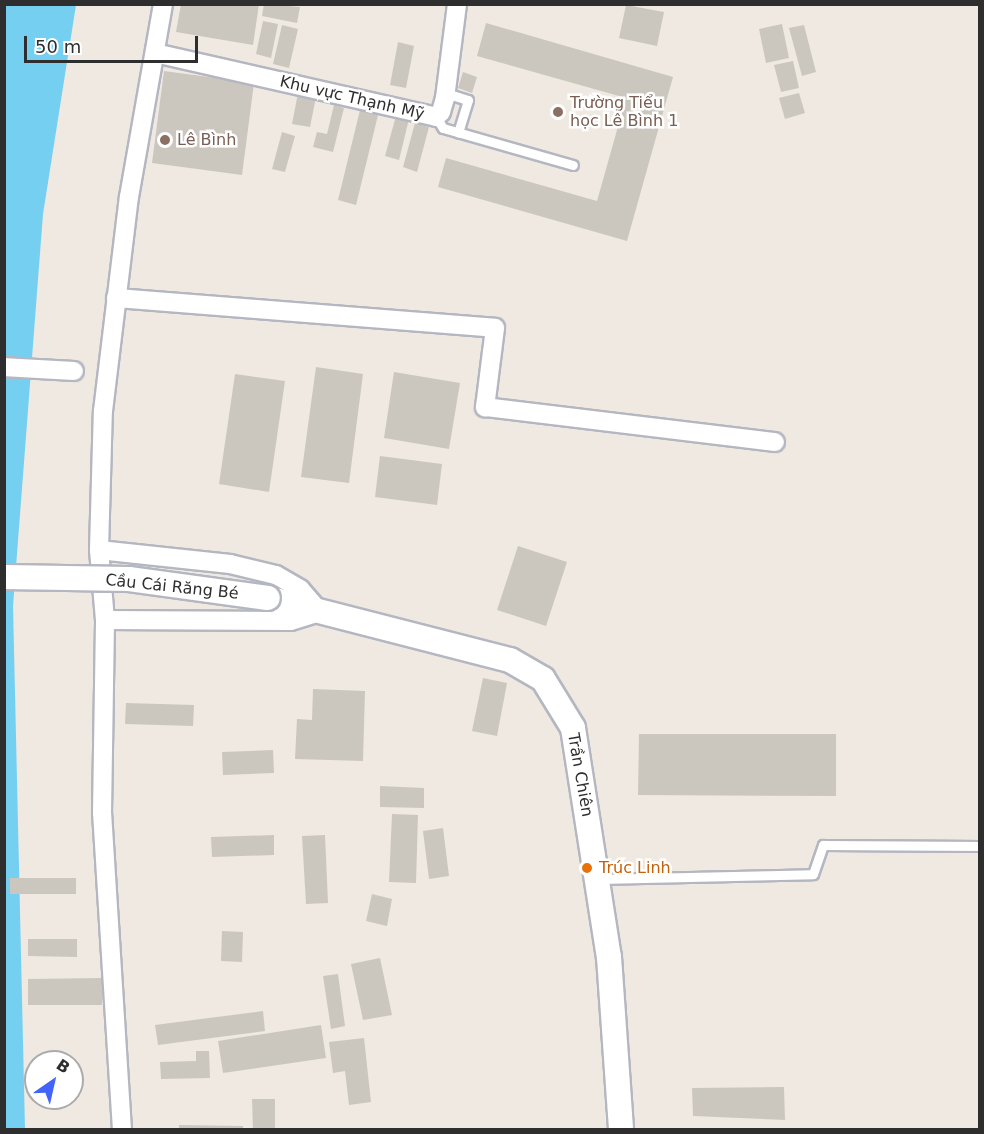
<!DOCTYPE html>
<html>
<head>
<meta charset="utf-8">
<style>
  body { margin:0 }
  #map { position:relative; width:984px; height:1134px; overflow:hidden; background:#efe9e1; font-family:"DejaVu Sans",sans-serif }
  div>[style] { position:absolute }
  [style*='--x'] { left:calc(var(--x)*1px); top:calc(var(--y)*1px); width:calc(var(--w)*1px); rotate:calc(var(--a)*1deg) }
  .water>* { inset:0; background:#75cff0 }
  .building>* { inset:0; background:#cbc7bf }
  .roads { filter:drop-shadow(2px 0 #b4b7c1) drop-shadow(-2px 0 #b4b7c1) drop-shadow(0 2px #b4b7c1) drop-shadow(0 -2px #b4b7c1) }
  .service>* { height:9px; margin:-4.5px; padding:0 4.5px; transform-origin:4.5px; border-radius:4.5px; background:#fff }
  .minor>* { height:18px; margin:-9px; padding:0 9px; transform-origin:9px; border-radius:9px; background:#fff }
  .tertiary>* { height:24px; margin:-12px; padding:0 12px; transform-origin:12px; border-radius:12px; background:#fff }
  .bridges { filter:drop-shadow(2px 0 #b4b7c1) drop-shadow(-2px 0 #b4b7c1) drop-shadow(0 2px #b4b7c1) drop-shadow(0 -2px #b4b7c1) }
  .tertiary-bridge>* { height:24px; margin:-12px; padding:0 12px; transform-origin:12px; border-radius:12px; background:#fff }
  .dots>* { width:16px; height:16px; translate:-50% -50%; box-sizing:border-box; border:3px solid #fff; border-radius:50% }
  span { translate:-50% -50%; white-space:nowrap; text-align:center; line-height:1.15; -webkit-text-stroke:5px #fff; paint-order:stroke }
  .street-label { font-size:16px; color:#2e2e2e }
  .education-label { font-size:16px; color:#785e54 }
  .left { translate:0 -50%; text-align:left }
  .food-label { font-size:16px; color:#c56008 }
  .frame { position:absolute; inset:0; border:6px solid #2e2e2e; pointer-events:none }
  .north { position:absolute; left:24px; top:1050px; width:60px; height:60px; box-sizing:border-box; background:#fff; border:2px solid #ababab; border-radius:50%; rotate:34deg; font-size:16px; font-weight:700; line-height:24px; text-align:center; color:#2e2e2e }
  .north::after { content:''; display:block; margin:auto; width:21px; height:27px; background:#4264fb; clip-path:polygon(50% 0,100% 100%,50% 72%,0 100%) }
  .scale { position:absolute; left:24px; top:36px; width:174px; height:27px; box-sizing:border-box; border:3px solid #2e2e2e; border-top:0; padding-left:8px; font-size:18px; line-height:21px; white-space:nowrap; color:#2e2e2e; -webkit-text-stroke:4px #fff; paint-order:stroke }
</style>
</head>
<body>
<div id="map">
  <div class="water">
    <div style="clip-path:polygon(5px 5px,76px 5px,43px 214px,13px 606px,25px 1129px,5px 1130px)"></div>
  </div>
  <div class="building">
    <div style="clip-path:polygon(181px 4px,259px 4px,253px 45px,176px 32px)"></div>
    <div style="clip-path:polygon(264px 4px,300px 7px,297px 23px,262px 16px)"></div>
    <div style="clip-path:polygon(626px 5px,664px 12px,657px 46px,619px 38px)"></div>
    <div style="clip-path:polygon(263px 21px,278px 24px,271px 58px,256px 54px)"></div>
    <div style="clip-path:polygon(486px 23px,673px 77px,627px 241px,438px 187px,446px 158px,597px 201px,626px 98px,477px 56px)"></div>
    <div style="clip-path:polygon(782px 24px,789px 58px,766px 63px,759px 29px)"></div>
    <div style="clip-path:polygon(282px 25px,298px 29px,289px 68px,273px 64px)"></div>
    <div style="clip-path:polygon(804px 25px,816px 72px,802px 76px,789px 28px)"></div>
    <div style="clip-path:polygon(398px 42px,414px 46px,406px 88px,390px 85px)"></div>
    <div style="clip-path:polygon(793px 61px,799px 88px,781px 92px,774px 65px)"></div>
    <div style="clip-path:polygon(164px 71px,254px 83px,242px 175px,152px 163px)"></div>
    <div style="clip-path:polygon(463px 72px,477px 77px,472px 93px,458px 88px)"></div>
    <div style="clip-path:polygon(298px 93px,316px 97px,310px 127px,292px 124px)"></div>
    <div style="clip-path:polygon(799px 93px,805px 113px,785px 119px,779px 98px)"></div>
    <div style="clip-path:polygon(334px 105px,344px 108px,333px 152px,313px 147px,317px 132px,327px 134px)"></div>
    <div style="clip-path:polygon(361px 106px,379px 111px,356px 205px,338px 200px)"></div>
    <div style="clip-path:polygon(397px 112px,410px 115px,399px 160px,385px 156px)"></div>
    <div style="clip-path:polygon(415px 123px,429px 127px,417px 172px,403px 167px)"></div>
    <div style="clip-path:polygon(282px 132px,295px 136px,285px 172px,272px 169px)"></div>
    <div style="clip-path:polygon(316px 367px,363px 374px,349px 483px,301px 477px)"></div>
    <div style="clip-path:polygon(394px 372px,460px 383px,449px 449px,384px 438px)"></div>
    <div style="clip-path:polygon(235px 374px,285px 381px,269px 492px,219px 484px)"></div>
    <div style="clip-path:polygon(380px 456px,442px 464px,437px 505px,375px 497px)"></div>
    <div style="clip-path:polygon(518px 546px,567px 562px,546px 626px,497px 610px)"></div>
    <div style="clip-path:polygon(483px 678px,507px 683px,497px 736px,472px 731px)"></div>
    <div style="clip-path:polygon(313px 689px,365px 691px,363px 761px,295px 759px,297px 719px,312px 720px)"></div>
    <div style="clip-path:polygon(126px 703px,194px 705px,193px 726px,125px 724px)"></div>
    <div style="clip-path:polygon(639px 734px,836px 734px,836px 796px,638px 795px)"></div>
    <div style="clip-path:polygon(273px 750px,274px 773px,223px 775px,222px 752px)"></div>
    <div style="clip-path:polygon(380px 786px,424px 788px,424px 808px,380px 807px)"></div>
    <div style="clip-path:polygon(392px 814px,418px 815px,416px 883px,389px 882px)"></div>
    <div style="clip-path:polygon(443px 828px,449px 876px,429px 879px,423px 831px)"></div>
    <div style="clip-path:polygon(274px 835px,274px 855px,212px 857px,211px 837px)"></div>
    <div style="clip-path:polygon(325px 835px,328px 903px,306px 904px,302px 836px)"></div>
    <div style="clip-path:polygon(10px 878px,76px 878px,76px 894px,10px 894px)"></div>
    <div style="clip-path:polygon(372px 894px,392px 899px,387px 926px,366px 921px)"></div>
    <div style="clip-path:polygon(222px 931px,243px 932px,242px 962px,221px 961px)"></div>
    <div style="clip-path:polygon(28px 939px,77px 939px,77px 957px,28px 956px)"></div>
    <div style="clip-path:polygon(380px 958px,392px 1015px,363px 1020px,351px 964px)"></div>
    <div style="clip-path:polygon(338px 974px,345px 1026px,331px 1029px,323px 976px)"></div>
    <div style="clip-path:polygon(102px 978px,102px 1005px,28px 1005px,28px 979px)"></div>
    <div style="clip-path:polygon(263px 1011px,265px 1031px,158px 1045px,155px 1025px)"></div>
    <div style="clip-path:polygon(321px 1025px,326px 1058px,223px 1073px,218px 1041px)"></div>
    <div style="clip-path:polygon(364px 1038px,371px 1102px,349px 1105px,345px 1071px,333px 1073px,329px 1042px)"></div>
    <div style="clip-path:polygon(196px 1051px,209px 1051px,210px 1078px,161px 1079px,160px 1062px,196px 1061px)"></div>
    <div style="clip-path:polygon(784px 1087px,785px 1120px,693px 1116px,692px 1088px)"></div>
    <div style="clip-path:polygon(252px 1099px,275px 1099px,275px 1130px,253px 1130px)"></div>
    <div style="clip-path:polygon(179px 1125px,243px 1126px,243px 1130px,179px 1130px)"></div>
  </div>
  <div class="roads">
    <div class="service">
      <div style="--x:446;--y:93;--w:23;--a:18"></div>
      <div style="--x:468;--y:100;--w:34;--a:107"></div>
      <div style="--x:436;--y:117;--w:13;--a:58"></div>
      <div style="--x:443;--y:128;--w:135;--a:15.9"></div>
      <div style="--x:599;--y:879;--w:214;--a:-1.3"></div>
      <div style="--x:813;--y:874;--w:31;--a:-71"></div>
      <div style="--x:823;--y:845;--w:157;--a:0.4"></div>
    </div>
    <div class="minor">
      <div style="--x:155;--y:53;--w:288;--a:12.8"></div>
      <div style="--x:436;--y:117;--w:7;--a:-45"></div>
      <div style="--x:441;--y:112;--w:15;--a:-74"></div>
      <div style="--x:445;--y:98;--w:95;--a:-82.7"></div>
      <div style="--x:116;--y:298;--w:380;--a:4.5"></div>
      <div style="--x:495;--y:328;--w:80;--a:97.2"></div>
      <div style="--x:485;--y:407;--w:292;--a:6.9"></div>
      <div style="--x:4;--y:367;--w:70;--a:3.3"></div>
      <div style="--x:99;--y:550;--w:132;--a:6.1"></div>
      <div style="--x:230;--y:564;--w:47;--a:13.4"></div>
      <div style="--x:276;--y:575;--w:28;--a:30"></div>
      <div style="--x:300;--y:589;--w:30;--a:49"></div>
      <div style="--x:320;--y:612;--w:31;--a:163"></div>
      <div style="--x:290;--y:621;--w:185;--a:-179.7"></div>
      <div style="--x:122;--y:1130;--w:318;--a:-93.6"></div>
      <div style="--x:102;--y:813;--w:193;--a:-89.1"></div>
      <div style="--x:105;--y:620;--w:70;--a:-94.9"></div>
      <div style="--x:99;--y:550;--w:139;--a:-88.4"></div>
      <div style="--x:103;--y:411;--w:216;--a:-83.1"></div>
      <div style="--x:129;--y:197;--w:196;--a:-80"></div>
    </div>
    <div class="tertiary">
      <div style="--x:268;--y:598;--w:250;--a:14.4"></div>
      <div style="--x:510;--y:660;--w:38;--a:30"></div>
      <div style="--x:543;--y:679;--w:57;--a:58.5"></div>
      <div style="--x:573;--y:728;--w:232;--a:81.1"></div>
      <div style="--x:609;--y:957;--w:173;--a:86"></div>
    </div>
  </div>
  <div class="bridges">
    <div class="tertiary-bridge">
      <div style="--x:4;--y:577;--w:125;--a:0.9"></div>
      <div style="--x:129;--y:579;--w:140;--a:7.8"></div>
    </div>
  </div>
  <div class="dots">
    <div style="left:558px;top:112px;background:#8d6e63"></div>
    <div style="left:165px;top:140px;background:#8d6e63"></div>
    <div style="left:587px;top:868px;background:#e8710a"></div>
  </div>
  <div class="street-label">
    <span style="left:352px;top:98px;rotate:13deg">Khu vực Thạnh Mỹ</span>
    <span style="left:172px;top:587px;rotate:6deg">Cầu Cái Răng Bé</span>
    <span style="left:580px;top:775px;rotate:80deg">Trần Chiên</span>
  </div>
  <div class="education-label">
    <span class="left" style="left:570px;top:112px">Trường Tiểu<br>học Lê Bình 1</span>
    <span class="left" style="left:177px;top:140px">Lê Bình</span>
  </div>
  <div class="food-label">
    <span class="left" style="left:599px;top:868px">Trúc Linh</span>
  </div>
  <div class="frame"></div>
  <div class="north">B</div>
  <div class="scale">50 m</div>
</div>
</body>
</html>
